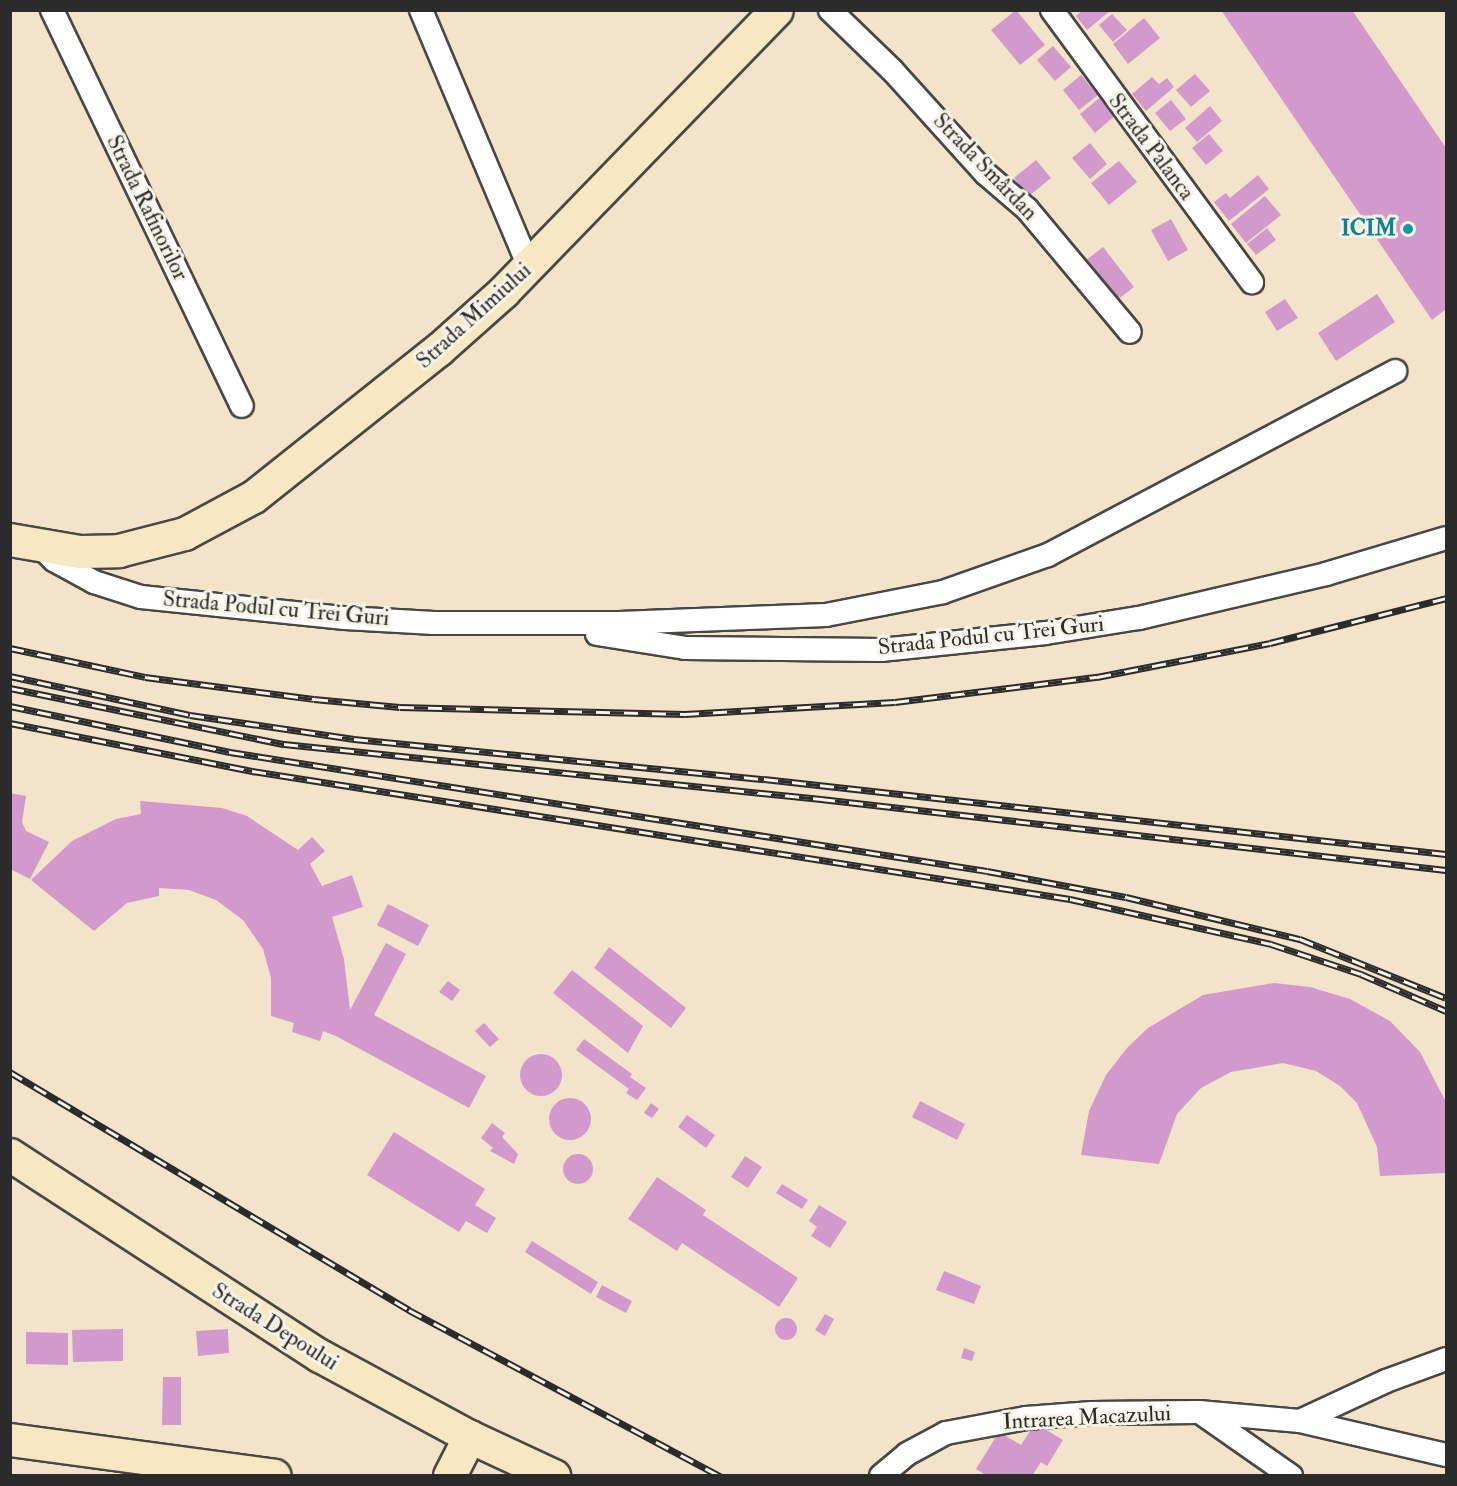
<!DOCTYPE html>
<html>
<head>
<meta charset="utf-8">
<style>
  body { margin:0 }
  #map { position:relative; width:1457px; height:1486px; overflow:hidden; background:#f4e3cb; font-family:"IM FELL Double Pica",serif }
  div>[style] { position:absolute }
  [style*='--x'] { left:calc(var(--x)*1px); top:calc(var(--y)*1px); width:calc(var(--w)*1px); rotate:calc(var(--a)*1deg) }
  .building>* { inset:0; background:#d299cc }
  .round { border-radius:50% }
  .roads { filter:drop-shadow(2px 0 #494743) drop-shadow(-2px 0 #494743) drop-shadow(0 2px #494743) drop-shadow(0 -2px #494743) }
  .street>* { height:22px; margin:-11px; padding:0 11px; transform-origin:11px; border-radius:11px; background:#fff }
  .secondary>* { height:32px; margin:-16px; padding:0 16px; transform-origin:16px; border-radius:16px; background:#f7e8c3 }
  .rail>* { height:7px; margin-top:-3.5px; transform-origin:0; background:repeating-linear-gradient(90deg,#f7f3e8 0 14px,#2b2b2b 0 28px); box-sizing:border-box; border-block:2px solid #2b2b2b }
  .dots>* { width:16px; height:16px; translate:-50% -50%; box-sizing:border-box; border:3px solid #f7f3e8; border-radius:50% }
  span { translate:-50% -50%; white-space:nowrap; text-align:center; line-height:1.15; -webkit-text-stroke:6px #f7f3e8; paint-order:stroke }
  .street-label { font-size:22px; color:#2b2b2b }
  .culture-label { font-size:22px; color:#0d838f; font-weight:700 }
  .right { translate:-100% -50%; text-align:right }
  .frame { position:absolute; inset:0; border:12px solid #2b2b2b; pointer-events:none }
</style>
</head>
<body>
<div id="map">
  <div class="building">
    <div style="clip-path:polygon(1016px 10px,1045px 45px,1020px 65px,991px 30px)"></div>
    <div style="clip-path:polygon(1083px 10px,1111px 10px,1087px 30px,1076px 16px)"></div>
    <div style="clip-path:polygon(1221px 10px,1352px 10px,1446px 148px,1446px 309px,1432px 320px)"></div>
    <div style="clip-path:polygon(1112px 14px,1127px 30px,1113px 42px,1099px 25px)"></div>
    <div style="clip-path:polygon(1144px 18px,1160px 38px,1128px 64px,1113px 44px)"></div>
    <div style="clip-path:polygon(1053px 46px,1071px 67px,1055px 81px,1037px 60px)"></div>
    <div style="clip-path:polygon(1195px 74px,1210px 91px,1191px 107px,1176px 90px)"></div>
    <div style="clip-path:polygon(1081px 75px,1098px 95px,1079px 110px,1063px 90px)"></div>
    <div style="clip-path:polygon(1152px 77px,1159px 84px,1167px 78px,1174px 87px,1146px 111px,1132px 94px)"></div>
    <div style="clip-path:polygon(1103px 95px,1118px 113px,1095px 133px,1080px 114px)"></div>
    <div style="clip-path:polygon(1171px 100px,1186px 119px,1170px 131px,1155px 113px)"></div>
    <div style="clip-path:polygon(1210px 106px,1222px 121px,1197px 142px,1185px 128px)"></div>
    <div style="clip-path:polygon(1209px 134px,1223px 151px,1206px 165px,1192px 148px)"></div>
    <div style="clip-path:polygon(1090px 143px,1107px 164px,1090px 179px,1072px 158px)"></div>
    <div style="clip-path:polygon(1036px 160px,1051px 178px,1029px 196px,1014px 178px)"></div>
    <div style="clip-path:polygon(1119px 161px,1137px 182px,1109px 205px,1091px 183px)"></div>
    <div style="clip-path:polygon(1258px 175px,1269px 189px,1229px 221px,1214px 202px,1226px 193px,1230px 198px)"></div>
    <div style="clip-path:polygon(1265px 196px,1281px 215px,1246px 243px,1231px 224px)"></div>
    <div style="clip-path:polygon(1171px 219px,1188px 250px,1168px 261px,1151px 230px)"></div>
    <div style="clip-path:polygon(1267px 228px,1276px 240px,1256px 255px,1247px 244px)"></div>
    <div style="clip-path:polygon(1103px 247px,1134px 287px,1116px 301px,1085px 261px)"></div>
    <div style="clip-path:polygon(1377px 294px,1395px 322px,1336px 361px,1318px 333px)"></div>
    <div style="clip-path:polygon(1285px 299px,1298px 318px,1277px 331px,1265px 312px)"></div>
    <div style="clip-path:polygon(10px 793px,26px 796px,22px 822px,26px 831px,49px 842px,30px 879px,10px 869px)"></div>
    <div style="clip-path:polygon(140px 801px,222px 808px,247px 816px,298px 850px,312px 837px,325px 851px,310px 864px,322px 886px,352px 875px,363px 907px,332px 917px,344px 959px,350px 1010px,386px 943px,406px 954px,374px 1015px,486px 1076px,469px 1108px,336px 1036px,323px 1031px,320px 1041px,292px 1032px,294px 1023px,271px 1016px,271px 978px,263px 949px,243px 920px,216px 900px,189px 890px,159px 888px,159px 896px,127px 903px,94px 931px,31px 880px,72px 841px,116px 819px,141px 814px)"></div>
    <div style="clip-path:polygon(388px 904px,429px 925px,418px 946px,377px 925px)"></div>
    <div style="clip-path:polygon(609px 947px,686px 1008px,671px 1028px,594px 968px)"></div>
    <div style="clip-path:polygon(572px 970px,643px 1026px,628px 1053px,553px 993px)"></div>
    <div style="clip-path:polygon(448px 981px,460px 990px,452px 1001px,439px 992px)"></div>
    <div style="clip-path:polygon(1274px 983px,1310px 987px,1350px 999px,1390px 1021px,1420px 1052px,1446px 1102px,1446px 1173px,1380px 1176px,1377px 1147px,1357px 1103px,1340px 1086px,1316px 1071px,1283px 1063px,1231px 1072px,1201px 1088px,1177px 1114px,1159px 1164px,1081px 1155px,1089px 1111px,1106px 1075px,1127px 1048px,1148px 1028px,1203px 995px)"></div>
    <div style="clip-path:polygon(484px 1023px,499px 1039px,490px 1047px,475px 1031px)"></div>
    <div style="clip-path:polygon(584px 1039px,632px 1074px,630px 1077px,646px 1088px,637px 1100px,626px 1093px,629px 1089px,576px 1050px)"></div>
    <div class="round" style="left:520px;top:1054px;width:42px;height:42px"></div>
    <div class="round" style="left:549px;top:1098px;width:42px;height:42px"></div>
    <div style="clip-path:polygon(920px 1101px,965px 1124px,957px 1140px,912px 1117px)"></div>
    <div style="clip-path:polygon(651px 1103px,659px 1109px,652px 1118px,644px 1113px)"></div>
    <div style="clip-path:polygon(687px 1115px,715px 1135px,706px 1148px,678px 1127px)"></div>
    <div style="clip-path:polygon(492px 1123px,505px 1133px,502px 1137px,518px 1154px,514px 1164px,490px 1151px,493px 1148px,481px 1138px)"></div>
    <div style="clip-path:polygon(394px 1132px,485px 1189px,475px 1205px,496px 1218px,487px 1233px,466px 1221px,459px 1232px,367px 1175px)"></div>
    <div class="round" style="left:563px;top:1154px;width:30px;height:30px"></div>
    <div style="clip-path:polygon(745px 1156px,762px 1167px,748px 1188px,731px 1177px)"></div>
    <div style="clip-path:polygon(657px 1177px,706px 1210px,703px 1215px,798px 1278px,779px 1307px,682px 1243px,677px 1251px,628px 1219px)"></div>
    <div style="clip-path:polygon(782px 1184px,808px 1200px,802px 1209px,776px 1193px)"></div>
    <div style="clip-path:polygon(819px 1205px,847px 1222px,830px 1248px,811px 1236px,817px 1227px,809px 1221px)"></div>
    <div style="clip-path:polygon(532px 1241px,598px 1282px,591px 1294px,525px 1252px)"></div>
    <div style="clip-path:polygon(944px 1271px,981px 1286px,974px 1304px,936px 1290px)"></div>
    <div style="clip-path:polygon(602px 1285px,632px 1301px,626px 1313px,596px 1297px)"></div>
    <div style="clip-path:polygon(825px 1314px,834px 1319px,825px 1336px,815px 1330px)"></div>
    <div class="round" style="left:775px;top:1318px;width:22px;height:22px"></div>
    <div style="clip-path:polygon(123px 1329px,123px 1361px,73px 1362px,72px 1330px)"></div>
    <div style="clip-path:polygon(228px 1329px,229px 1353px,198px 1356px,196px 1331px)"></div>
    <div style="clip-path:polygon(26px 1332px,68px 1333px,68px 1365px,26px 1364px)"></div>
    <div style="clip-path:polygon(964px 1348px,975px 1352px,972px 1361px,961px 1358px)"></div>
    <div style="clip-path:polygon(163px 1377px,181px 1377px,181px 1425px,162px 1425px)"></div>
    <div style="clip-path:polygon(1035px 1423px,1063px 1440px,1047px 1466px,1041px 1462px,1032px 1476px,987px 1476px,976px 1469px,999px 1432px,1021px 1445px)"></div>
  </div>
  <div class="roads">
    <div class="street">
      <div style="--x:52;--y:10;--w:439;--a:64.4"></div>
      <div style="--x:421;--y:10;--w:279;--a:67.2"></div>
      <div style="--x:830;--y:10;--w:86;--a:44.1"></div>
      <div style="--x:892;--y:70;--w:140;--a:47.9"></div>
      <div style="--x:986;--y:174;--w:54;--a:40.5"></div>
      <div style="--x:1027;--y:209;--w:160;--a:50.1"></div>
      <div style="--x:1052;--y:10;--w:338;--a:53.7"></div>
      <div style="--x:39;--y:545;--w:21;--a:45"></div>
      <div style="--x:54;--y:560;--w:46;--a:28.8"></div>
      <div style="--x:94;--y:582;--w:49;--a:17.7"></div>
      <div style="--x:141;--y:597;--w:205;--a:5.9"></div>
      <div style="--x:345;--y:618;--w:89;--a:3.2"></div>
      <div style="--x:434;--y:623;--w:185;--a:0"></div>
      <div style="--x:619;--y:623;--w:207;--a:-2.2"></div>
      <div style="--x:826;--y:615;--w:119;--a:-11.1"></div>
      <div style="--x:943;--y:592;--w:111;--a:-19.4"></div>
      <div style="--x:1048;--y:555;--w:393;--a:-27.9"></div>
      <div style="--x:597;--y:634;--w:89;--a:9"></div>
      <div style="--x:685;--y:648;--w:196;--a:0.6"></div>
      <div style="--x:881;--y:650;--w:166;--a:-5.9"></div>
      <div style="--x:1046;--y:633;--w:94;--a:-9.2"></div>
      <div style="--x:1139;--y:618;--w:192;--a:-13.2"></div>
      <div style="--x:1326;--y:574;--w:125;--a:-16.7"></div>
      <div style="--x:1201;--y:1413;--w:110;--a:35"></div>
      <div style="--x:1300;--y:1421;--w:95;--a:-24.9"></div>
      <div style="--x:1386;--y:1381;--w:64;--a:-20.1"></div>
      <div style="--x:881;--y:1476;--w:34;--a:-40"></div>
      <div style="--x:907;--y:1454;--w:44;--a:-28.3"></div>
      <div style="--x:946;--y:1433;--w:81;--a:-10.6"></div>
      <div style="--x:1026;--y:1418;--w:66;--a:-4.3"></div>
      <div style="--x:1092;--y:1413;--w:107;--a:-0.5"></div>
      <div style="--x:1199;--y:1412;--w:101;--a:5.1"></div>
      <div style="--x:1300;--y:1421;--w:150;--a:13.1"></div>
    </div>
    <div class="secondary">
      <div style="--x:10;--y:540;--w:71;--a:9.7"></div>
      <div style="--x:80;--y:552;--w:39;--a:-1"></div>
      <div style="--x:119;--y:551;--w:68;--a:-14.4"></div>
      <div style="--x:185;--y:534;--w:78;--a:-28.2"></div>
      <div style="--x:254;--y:497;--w:236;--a:-38.5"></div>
      <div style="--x:439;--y:350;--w:87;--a:-41.7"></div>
      <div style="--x:504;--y:292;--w:392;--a:-45.9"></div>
      <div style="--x:10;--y:1155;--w:369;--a:33"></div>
      <div style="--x:320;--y:1356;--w:170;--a:28.4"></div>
      <div style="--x:470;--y:1437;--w:93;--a:24.9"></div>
      <div style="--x:10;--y:1440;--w:267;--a:7.7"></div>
      <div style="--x:450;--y:1476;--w:44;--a:-62.9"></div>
    </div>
  </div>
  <div class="rail">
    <div style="--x:10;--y:648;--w:138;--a:12.1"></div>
    <div style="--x:145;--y:677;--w:170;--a:7.4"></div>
    <div style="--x:314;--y:699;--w:86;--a:5.3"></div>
    <div style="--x:400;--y:707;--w:285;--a:1.4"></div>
    <div style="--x:685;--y:714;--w:210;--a:-3.3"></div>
    <div style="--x:895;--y:702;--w:204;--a:-7.1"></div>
    <div style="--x:1097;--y:677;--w:176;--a:-11.1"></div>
    <div style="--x:1270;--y:643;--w:182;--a:-14.3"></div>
    <div style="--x:10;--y:676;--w:184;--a:12.2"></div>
    <div style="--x:190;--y:715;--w:166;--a:8.3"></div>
    <div style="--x:354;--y:739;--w:412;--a:5.6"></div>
    <div style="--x:764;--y:779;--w:686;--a:6.28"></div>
    <div style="--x:10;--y:688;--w:280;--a:11.6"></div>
    <div style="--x:284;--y:744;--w:540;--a:5.85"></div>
    <div style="--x:821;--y:799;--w:629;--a:6.48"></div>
    <div style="--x:10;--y:706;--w:225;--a:11.8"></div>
    <div style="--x:230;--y:752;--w:766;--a:8.93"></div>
    <div style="--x:987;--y:871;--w:141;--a:10.6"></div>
    <div style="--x:1126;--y:897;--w:179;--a:13.6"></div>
    <div style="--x:1300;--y:939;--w:157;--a:22"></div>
    <div style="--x:10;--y:723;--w:247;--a:11.2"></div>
    <div style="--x:252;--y:771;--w:828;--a:8.89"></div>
    <div style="--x:1070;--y:899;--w:206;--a:12.6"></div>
    <div style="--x:1271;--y:944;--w:95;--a:18.4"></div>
    <div style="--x:1361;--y:974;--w:93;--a:23.5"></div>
    <div style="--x:10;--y:1072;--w:465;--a:30.8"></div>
    <div style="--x:409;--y:1310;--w:353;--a:28.1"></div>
  </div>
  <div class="dots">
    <div style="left:1408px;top:229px;background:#0f9aa8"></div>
  </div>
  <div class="street-label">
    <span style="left:1151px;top:147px;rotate:53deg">Strada Palanca</span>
    <span style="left:985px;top:167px;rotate:46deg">Strada Smârdan</span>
    <span style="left:147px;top:208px;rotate:64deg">Strada Rafinorilor</span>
    <span style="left:474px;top:316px;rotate:-42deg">Strada Mimiului</span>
    <span style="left:276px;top:609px;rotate:5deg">Strada Podul cu Trei Guri</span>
    <span style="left:991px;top:636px;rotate:-6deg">Strada Podul cu Trei Guri</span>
    <span style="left:275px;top:1327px;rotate:32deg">Strada Depoului</span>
    <span style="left:1087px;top:1418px;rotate:-3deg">Intrarea Macazului</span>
  </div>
  <div class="culture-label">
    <span class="right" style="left:1396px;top:229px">ICIM</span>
  </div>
  <div class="frame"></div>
</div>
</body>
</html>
